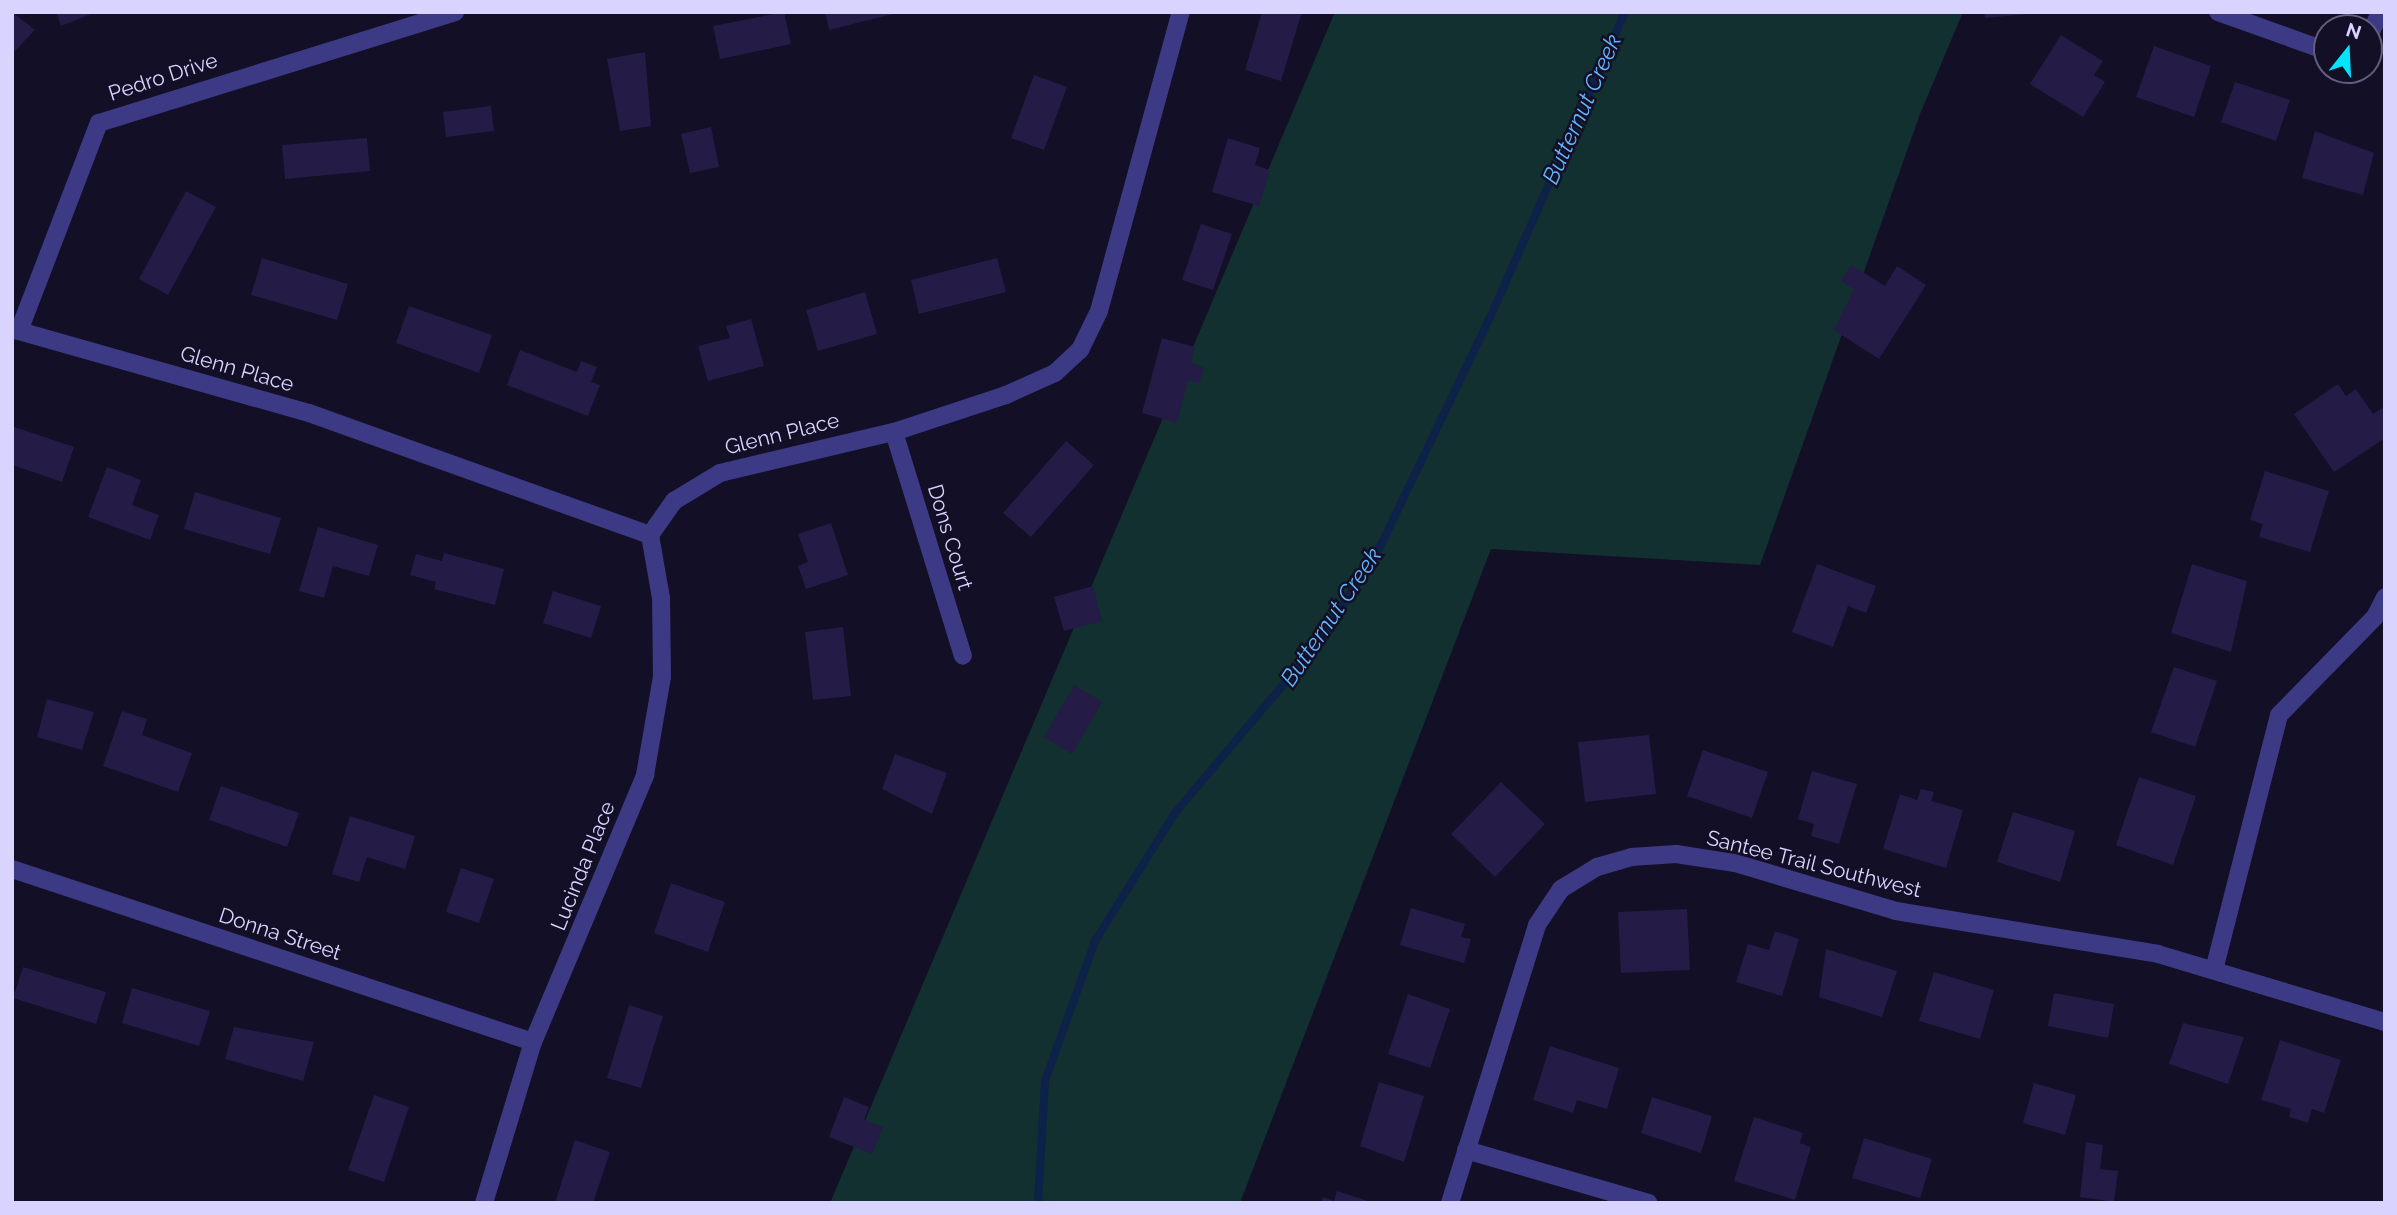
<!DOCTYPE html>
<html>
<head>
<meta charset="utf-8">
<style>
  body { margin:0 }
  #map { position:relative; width:2397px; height:1215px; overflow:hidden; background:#130f26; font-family:Raleway,sans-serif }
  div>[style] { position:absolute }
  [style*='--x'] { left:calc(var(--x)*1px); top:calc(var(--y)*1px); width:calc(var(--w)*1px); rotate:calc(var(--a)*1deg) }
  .green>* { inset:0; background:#12302f }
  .stream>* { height:8px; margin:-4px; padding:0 4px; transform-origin:4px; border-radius:4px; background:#0c2248 }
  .building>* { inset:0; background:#241b47 }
  .minor>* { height:18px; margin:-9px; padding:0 9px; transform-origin:9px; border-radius:9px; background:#3d3a85 }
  span { translate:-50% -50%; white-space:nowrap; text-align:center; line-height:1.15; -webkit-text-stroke:5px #130f26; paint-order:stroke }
  .street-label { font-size:21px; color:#d9d4ff }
  .water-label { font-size:23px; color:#62b6ff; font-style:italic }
  .frame { position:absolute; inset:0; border:14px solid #d9d4ff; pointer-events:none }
  .north { position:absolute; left:2313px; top:14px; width:70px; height:70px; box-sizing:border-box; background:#130f26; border:2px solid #625e7d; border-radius:50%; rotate:18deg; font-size:19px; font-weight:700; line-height:28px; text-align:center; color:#d9d4ff }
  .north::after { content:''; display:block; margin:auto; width:24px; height:32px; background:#00e5ff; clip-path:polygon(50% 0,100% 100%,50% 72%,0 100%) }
</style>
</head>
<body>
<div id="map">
  <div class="green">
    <div style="clip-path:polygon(1335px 12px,1963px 12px,1920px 114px,1760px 565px,1491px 549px,1240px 1203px,830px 1203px)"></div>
  </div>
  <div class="stream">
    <div style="--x:1038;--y:1203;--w:122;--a:-86.7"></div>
    <div style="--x:1045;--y:1081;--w:149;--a:-70.3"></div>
    <div style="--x:1095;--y:941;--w:151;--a:-58"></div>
    <div style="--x:1175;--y:813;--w:225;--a:-49.9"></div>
    <div style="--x:1320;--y:641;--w:114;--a:-57.6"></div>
    <div style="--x:1381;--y:545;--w:250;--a:-64.4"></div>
    <div style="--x:1489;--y:320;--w:337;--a:-66.2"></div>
  </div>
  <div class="building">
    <div style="clip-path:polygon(12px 12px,35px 30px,12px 54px)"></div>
    <div style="clip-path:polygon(56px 12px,96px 12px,61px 26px)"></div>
    <div style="clip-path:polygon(784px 12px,791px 44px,720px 59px,713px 26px)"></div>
    <div style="clip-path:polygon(825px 12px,896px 12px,897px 13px,829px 30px)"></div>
    <div style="clip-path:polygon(1262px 12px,1302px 12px,1281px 81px,1245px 70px)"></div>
    <div style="clip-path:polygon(1984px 12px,2028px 12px,2028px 14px,1985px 18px)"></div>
    <div style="clip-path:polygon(2061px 35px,2103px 61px,2094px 75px,2105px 82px,2083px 117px,2030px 84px)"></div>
    <div style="clip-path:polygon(2154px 46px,2211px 66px,2194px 117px,2136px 97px)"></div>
    <div style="clip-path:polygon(645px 52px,651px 126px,620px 131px,607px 59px)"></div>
    <div style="clip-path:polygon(1034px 75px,1067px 87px,1044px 150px,1011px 138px)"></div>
    <div style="clip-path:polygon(2235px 82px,2290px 100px,2276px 141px,2221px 122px)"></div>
    <div style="clip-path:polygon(491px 106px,494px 131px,446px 137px,443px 112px)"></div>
    <div style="clip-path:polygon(711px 127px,719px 167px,690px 173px,681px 134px)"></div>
    <div style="clip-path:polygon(2315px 131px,2374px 153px,2363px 195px,2302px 178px)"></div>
    <div style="clip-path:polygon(367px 138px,370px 171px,285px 179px,282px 145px)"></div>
    <div style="clip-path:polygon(1228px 138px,1260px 148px,1255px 165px,1270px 170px,1259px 206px,1212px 192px)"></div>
    <div style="clip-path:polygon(186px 191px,216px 207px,168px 295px,139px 279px)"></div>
    <div style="clip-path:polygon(1201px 224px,1232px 234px,1213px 290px,1182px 280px)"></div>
    <div style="clip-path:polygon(262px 258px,348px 284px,337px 320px,251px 295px)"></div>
    <div style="clip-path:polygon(997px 258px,1006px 292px,919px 314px,911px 280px)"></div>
    <div style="clip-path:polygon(1851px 265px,1885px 286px,1897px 266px,1926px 285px,1879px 359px,1834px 330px,1854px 289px,1841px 281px)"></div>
    <div style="clip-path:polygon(865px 292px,877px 334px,818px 351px,806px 310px)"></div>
    <div style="clip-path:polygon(409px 306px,492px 335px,479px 373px,396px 343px)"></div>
    <div style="clip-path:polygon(751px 319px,764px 366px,708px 381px,698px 346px,730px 338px,726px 326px)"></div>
    <div style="clip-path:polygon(1162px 338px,1195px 347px,1191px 363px,1204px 367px,1199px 383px,1188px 380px,1177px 423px,1142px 413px)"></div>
    <div style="clip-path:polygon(520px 350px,577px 372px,581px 361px,597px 367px,591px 382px,600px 385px,588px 416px,507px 385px)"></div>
    <div style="clip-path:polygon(2338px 384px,2346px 396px,2356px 389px,2373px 414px,2385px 406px,2385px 438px,2334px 472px,2294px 414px)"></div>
    <div style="clip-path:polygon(12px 426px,74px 447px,62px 482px,12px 465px)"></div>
    <div style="clip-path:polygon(1066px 441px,1094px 465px,1031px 537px,1003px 513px)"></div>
    <div style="clip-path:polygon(107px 467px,141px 480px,132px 505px,159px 515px,150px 540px,88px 517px)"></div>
    <div style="clip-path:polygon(2265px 471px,2329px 491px,2310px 552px,2259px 537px,2263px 524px,2250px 520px)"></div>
    <div style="clip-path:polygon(195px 492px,281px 518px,270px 554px,184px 529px)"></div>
    <div style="clip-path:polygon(831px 523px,848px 575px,806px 589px,798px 566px,808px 562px,798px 534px)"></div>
    <div style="clip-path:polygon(318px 527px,378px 545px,369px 576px,333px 566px,324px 598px,299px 591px)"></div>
    <div style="clip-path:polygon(444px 553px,504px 569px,495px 605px,434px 589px,436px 582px,410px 575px,416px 554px,442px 561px)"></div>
    <div style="clip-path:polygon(1817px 564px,1876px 586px,1866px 613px,1848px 606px,1833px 647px,1792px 632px)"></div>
    <div style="clip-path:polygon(2192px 564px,2247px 581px,2231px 652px,2171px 633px)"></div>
    <div style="clip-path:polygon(1093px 586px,1102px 621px,1064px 631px,1054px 597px)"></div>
    <div style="clip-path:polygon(553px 591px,601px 606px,591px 638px,543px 623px)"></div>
    <div style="clip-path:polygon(843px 627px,851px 696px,813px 700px,805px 632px)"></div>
    <div style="clip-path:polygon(2174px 667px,2217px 681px,2195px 747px,2151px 732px)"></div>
    <div style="clip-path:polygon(1074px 685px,1102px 702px,1072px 754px,1044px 737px)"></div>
    <div style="clip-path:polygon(47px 699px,94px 712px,82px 750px,37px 737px)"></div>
    <div style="clip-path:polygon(122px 711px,147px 719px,142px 735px,192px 753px,178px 792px,103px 766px)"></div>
    <div style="clip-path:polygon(1649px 735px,1656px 794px,1585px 802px,1578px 742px)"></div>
    <div style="clip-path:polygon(1703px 750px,1768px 772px,1752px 818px,1687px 796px)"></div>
    <div style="clip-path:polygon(895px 754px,947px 773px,932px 814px,882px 789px)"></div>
    <div style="clip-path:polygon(1812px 771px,1857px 784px,1839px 844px,1811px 836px,1814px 824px,1798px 819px)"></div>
    <div style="clip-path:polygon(2139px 777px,2196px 796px,2173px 865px,2116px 845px)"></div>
    <div style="clip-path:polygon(1501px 782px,1545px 824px,1495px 877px,1451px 834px)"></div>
    <div style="clip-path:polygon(221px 786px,299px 813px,287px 847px,209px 820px)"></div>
    <div style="clip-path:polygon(1921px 789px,1934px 792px,1931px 801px,1963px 810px,1946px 868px,1883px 849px,1900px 794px,1917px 800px)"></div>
    <div style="clip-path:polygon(2013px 812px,2075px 831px,2060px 882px,1997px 862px)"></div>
    <div style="clip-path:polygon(350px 816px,415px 836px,405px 869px,367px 857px,359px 882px,332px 874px)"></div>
    <div style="clip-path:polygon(461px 868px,494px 879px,479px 923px,446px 912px)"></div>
    <div style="clip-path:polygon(671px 883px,725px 902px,708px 952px,654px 933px)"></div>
    <div style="clip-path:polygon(1411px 908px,1465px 924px,1461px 937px,1471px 939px,1464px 963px,1400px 945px)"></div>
    <div style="clip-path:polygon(1687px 909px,1690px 970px,1621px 973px,1618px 912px)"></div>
    <div style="clip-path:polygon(1775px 931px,1799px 939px,1782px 996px,1736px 982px,1748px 944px,1769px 950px)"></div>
    <div style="clip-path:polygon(1826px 949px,1897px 971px,1882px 1017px,1819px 997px)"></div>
    <div style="clip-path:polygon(23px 967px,106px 992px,96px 1024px,13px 998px)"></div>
    <div style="clip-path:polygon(1934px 972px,1994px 990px,1980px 1039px,1919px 1021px)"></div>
    <div style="clip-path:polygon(132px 988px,210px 1011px,199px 1046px,122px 1023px)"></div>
    <div style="clip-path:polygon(2054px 993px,2114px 1004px,2108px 1038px,2048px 1026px)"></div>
    <div style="clip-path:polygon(1408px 994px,1450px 1009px,1430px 1068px,1388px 1054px)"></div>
    <div style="clip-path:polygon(629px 1005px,663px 1016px,641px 1088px,607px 1078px)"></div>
    <div style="clip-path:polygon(2183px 1023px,2244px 1037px,2228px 1084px,2169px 1064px)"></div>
    <div style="clip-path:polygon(234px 1027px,314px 1042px,303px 1081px,225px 1059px)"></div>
    <div style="clip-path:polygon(2280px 1040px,2341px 1060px,2324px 1113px,2312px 1109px,2308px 1123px,2289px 1117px,2291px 1109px,2261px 1100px)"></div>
    <div style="clip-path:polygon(1550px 1046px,1619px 1068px,1607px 1109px,1577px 1100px,1573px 1113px,1533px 1100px)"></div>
    <div style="clip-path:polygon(1379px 1082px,1424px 1096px,1404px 1162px,1360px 1146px)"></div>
    <div style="clip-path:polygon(2034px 1083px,2076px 1095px,2065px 1135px,2023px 1123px)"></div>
    <div style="clip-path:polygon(374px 1095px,409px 1107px,384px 1182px,348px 1170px)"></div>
    <div style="clip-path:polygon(844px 1097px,869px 1107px,864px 1120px,883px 1127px,872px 1154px,829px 1137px)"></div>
    <div style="clip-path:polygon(1652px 1097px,1712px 1116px,1701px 1153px,1641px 1133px)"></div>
    <div style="clip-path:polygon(1754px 1117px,1803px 1133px,1800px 1143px,1811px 1147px,1795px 1200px,1734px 1181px)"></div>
    <div style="clip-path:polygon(1864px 1138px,1932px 1159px,1920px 1198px,1852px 1178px)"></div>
    <div style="clip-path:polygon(575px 1140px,610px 1152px,593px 1203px,555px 1203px)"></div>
    <div style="clip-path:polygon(2086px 1142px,2103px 1145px,2100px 1169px,2118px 1171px,2114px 1202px,2080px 1197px)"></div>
    <div style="clip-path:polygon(1337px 1191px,1371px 1202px,1371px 1203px,1321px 1203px,1323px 1197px,1334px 1201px)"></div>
  </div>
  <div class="minor">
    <div style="--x:2218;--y:12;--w:116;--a:19.7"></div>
    <div style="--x:2369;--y:36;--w:26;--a:-65"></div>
    <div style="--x:12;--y:329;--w:309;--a:15.8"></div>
    <div style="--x:309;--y:413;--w:362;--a:19.7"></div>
    <div style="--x:19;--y:331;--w:223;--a:-69"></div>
    <div style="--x:99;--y:123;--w:373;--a:-17.3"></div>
    <div style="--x:894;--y:432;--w:234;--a:72.9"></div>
    <div style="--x:650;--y:535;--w:42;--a:-54.8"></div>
    <div style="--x:674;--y:501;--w:54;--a:-31.3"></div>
    <div style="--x:720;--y:473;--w:179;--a:-13.3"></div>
    <div style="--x:894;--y:432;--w:118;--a:-18.3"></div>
    <div style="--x:1006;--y:395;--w:54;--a:-24.2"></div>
    <div style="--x:1055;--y:373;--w:34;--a:-43"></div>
    <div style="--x:1080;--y:350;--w:43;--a:-64"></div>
    <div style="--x:1099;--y:311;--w:310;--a:-74.7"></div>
    <div style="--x:12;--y:869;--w:549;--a:18.37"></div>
    <div style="--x:2214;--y:970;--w:263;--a:-75.7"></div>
    <div style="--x:2279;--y:715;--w:137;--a:-45.6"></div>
    <div style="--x:2375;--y:617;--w:22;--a:-63"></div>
    <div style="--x:1466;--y:1150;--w:190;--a:16.2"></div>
    <div style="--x:484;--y:1203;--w:168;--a:-73.1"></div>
    <div style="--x:533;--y:1042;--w:290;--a:-67.2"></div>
    <div style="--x:645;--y:775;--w:99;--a:-80.2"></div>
    <div style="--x:662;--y:677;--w:79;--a:-90.7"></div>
    <div style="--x:661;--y:598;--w:64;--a:-99.9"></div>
    <div style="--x:1450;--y:1203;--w:291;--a:-72.6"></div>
    <div style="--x:1537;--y:925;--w:43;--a:-56.3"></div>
    <div style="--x:1561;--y:889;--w:42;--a:-31.4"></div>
    <div style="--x:1597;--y:867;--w:35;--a:-16"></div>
    <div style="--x:1631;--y:857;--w:45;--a:-3.8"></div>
    <div style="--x:1676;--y:854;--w:60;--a:8.7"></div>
    <div style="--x:1735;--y:863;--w:168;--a:16.6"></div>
    <div style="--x:1896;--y:911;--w:266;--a:9.3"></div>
    <div style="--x:2158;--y:954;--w:237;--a:16.7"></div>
  </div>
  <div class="street-label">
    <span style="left:163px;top:77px;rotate:-18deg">Pedro Drive</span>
    <span style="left:237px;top:369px;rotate:16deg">Glenn Place</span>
    <span style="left:782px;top:434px;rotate:-14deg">Glenn Place</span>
    <span style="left:950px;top:537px;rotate:73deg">Dons Court</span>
    <span style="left:1814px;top:864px;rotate:14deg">Santee Trail Southwest</span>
    <span style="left:583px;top:866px;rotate:-68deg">Lucinda Place</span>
    <span style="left:280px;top:934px;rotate:18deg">Donna Street</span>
  </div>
  <div class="water-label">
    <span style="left:1582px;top:109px;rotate:-66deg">Butternut Creek</span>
    <span style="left:1331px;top:617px;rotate:-56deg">Butternut Creek</span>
  </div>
  <div class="frame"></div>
  <div class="north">N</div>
</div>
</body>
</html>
